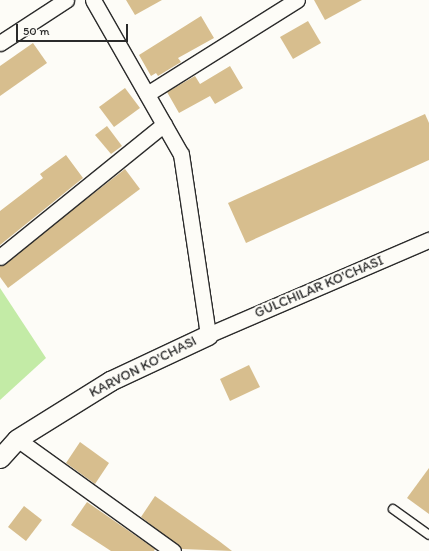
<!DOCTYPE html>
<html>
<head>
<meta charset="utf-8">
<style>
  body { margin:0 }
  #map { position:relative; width:429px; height:551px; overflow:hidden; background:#fdfcf7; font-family:Itim,sans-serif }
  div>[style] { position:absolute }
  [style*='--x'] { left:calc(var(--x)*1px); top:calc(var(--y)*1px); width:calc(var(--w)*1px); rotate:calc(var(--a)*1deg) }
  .green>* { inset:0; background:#c3eba6 }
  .building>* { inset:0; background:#d7be8e }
  .roads { filter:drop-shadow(1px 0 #2b2b2b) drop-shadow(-1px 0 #2b2b2b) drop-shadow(0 1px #2b2b2b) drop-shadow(0 -1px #2b2b2b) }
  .service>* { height:8px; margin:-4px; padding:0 4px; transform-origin:4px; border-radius:4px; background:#fdfcf7 }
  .minor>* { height:15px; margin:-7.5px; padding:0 7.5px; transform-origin:7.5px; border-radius:7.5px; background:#fdfcf7 }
  .tertiary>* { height:19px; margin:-9.5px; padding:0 9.5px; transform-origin:9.5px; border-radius:9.5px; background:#fdfcf7 }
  span { translate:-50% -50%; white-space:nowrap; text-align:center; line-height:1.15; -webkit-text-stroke:4px #fdfcf7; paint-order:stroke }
  .street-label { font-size:14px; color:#2b2b2b }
  .scale { position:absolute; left:16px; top:24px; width:112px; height:18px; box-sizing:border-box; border:2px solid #2b2b2b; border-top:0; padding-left:5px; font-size:12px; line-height:14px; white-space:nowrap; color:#2b2b2b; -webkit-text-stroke:3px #fdfcf7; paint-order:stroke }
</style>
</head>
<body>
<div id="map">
  <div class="green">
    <div style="clip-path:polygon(0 288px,46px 358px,0 400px)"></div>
  </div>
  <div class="building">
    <div style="clip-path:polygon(126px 0,162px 0,135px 15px)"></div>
    <div style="clip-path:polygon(314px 0,362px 0,325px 20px)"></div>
    <div style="clip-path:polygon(201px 16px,214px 38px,178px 58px,181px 62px,158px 76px,156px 73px,151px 76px,139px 55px)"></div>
    <div style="clip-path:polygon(308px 21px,321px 43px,293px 59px,280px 37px)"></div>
    <div style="clip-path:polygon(33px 43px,47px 63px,0 96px,0 66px)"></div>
    <div style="clip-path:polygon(230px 66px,243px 88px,215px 104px,210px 96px,179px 113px,167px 92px,195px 76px,200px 84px)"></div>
    <div style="clip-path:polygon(125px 88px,140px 108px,114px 127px,99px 107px)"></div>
    <div style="clip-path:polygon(425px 114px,429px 123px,429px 160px,246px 243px,228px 203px)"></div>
    <div style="clip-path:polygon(107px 126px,122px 146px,111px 154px,95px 135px)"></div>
    <div style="clip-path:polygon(66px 155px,83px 178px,0 245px,0 211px,43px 178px,40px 174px)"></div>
    <div style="clip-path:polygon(125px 169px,140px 189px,8px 288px,0 277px,0 266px)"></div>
    <div style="clip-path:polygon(249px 365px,260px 387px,230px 401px,220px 379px)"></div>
    <div style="clip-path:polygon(80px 442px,109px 463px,95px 484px,66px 463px)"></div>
    <div style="clip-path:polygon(429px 468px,429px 514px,407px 498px)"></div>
    <div style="clip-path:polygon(155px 496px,219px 541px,232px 551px,182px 549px,141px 517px)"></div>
    <div style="clip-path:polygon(87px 502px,155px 549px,154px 551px,111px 551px,71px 525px)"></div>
    <div style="clip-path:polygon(24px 506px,42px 520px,26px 541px,8px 527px)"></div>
  </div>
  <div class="roads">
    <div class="service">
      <div style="--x:393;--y:509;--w:44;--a:35.8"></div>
    </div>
    <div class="minor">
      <div style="--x:93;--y:0;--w:177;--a:60.3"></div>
      <div style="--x:181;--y:154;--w:183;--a:81.5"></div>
      <div style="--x:208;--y:335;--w:241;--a:-23.3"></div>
      <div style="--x:0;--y:43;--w:79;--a:-33.1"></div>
      <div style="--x:147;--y:94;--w:177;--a:-32.1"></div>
      <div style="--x:0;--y:257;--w:211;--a:-39"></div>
      <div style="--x:17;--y:439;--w:192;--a:35.7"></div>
    </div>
    <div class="tertiary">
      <div style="--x:0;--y:458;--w:25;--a:-48"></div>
      <div style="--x:17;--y:439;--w:110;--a:-31.9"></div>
      <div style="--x:110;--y:381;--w:108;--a:-25.1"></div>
    </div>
  </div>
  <div class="street-label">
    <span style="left:319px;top:287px;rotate:-23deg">GULCHILAR KO'CHASI</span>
    <span style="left:143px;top:367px;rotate:-27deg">KARVON KO'CHASI</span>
  </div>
  <div class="scale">50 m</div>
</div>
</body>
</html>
